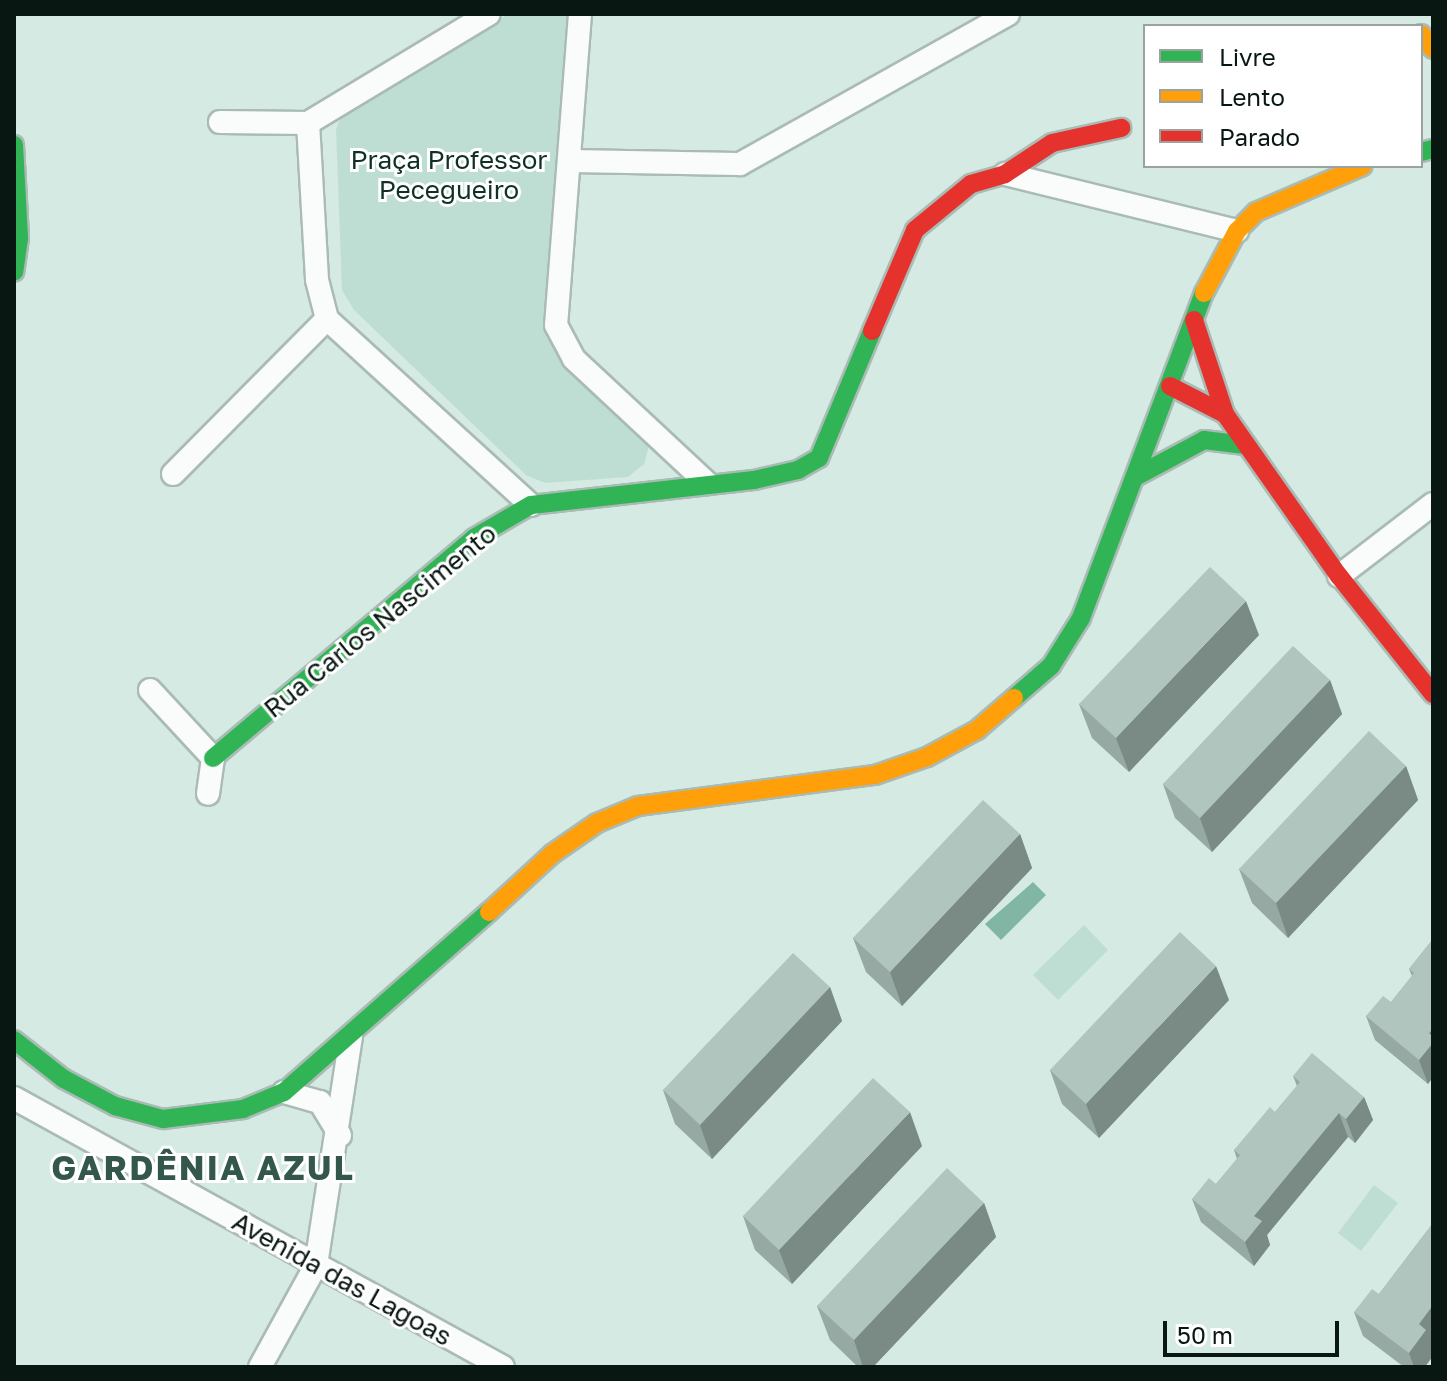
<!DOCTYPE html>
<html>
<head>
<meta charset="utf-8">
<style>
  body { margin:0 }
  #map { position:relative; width:1447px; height:1381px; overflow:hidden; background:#d5eae3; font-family:"Golos Text",sans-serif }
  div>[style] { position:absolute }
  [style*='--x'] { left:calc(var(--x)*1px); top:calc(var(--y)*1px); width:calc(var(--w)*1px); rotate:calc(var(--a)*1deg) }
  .green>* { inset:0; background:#beded3 }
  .water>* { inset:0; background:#81b6a5 }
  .roads { filter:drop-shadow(2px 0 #aabbb5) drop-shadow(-2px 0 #aabbb5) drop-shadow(0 2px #aabbb5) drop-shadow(0 -2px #aabbb5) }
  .street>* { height:22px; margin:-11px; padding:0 11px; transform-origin:11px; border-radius:11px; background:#f9fcfb }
  .fast>* { height:18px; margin:-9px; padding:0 9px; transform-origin:9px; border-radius:9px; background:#30b455 }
  .slow>* { height:18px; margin:-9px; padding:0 9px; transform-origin:9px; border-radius:9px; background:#ff9f0a }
  .jam>* { height:18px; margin:-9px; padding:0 9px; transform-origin:9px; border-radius:9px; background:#e5322d }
  .wall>* { inset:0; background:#96a9a3 }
  .shaded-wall>* { inset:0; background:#7a8a85 }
  .building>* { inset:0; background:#afc5be }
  span { translate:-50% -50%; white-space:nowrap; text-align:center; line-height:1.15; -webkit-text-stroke:6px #fff; paint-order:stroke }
  .park-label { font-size:26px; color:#0f3027 }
  .street-label { font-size:26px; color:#081712 }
  .district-label { font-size:34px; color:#34574c; font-weight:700; letter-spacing:2px }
  .frame { position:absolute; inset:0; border:16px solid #081712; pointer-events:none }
  .legend { position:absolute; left:1143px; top:24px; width:280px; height:144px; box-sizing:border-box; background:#fff; border:2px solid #9ca2a0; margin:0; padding:10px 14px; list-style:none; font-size:24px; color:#081712 }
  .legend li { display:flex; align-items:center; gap:16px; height:40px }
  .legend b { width:40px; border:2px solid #9ca2a0 }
  .scale { position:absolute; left:1163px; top:1321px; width:176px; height:36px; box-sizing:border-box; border:4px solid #081712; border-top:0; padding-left:10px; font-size:24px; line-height:28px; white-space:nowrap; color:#081712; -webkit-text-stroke:6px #fff; paint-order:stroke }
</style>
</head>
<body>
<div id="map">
  <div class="green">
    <div style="clip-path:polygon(509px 14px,569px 14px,550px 331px,569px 369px,649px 446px,644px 464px,628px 477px,545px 483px,526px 475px,354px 310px,342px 290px,336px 129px,343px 113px,354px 101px)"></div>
    <div style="clip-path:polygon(1084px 925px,1108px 950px,1058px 1000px,1033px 975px)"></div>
    <div style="clip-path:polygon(1374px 1185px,1398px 1203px,1361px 1251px,1338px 1233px)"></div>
  </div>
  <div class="water">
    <div style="clip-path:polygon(1033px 882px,1046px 895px,1001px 940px,985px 924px)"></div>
  </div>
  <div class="roads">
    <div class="street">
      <div style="--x:580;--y:14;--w:312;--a:94.4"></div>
      <div style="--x:556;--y:325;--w:38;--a:62"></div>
      <div style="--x:574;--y:359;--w:182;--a:43"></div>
      <div style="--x:220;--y:122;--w:88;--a:0.7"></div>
      <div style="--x:308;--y:123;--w:211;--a:-31.1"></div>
      <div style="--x:308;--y:123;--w:157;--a:86.7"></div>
      <div style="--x:317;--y:280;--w:40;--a:75.6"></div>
      <div style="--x:327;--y:319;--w:276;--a:42.4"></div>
      <div style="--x:569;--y:161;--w:171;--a:1"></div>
      <div style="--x:740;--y:164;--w:307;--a:-29.2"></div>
      <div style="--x:1005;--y:174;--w:239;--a:13.8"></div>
      <div style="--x:173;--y:474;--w:218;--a:-45.2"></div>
      <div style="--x:1339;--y:576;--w:118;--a:-37.5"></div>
      <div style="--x:150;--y:690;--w:93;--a:47.2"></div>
      <div style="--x:213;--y:758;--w:36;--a:98"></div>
      <div style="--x:284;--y:1092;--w:37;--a:16"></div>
      <div style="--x:320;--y:1102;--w:39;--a:59"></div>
      <div style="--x:14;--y:1098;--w:558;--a:28.82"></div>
      <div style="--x:260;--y:1367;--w:116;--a:-61.2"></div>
      <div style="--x:316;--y:1265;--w:231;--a:-81.3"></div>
    </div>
    <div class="fast">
      <div style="--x:14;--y:145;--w:93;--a:86.9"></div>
      <div style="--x:19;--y:238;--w:34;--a:98"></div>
      <div style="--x:1421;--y:152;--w:12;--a:-14"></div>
      <div style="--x:1137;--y:476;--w:76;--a:-28.2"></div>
      <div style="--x:1204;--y:440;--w:41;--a:7"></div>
      <div style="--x:1014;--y:698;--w:49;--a:-40.9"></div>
      <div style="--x:1051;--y:666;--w:57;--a:-58"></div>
      <div style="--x:1081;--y:618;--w:347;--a:-69.3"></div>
      <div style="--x:213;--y:758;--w:341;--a:-40.1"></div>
      <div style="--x:474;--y:538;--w:66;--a:-30.1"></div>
      <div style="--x:531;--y:505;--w:224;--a:-6.4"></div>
      <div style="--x:754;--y:480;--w:45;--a:-12.8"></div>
      <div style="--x:798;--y:470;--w:24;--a:-30"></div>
      <div style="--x:819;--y:458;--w:138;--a:-67.3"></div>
      <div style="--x:14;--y:1040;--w:63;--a:38"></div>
      <div style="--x:64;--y:1079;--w:58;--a:27.9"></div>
      <div style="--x:115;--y:1106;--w:50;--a:15.2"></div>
      <div style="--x:163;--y:1119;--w:81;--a:-7.1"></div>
      <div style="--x:243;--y:1109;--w:44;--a:-22.5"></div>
      <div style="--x:284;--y:1092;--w:273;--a:-41.3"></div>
    </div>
    <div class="slow">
      <div style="--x:1421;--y:34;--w:19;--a:51"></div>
      <div style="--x:1204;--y:293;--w:70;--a:-62"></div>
      <div style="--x:1237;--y:231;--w:27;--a:-45"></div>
      <div style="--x:1256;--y:212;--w:116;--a:-23.3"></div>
      <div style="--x:489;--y:912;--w:86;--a:-42.6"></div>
      <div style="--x:552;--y:854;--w:55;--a:-34.6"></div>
      <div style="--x:597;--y:823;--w:44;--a:-22.5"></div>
      <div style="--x:638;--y:806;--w:239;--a:-7.5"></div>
      <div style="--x:875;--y:775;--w:55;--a:-19.1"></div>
      <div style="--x:927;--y:757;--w:57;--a:-28.4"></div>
      <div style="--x:977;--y:730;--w:49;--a:-40.9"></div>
    </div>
    <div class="jam">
      <div style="--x:1194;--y:320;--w:99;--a:71.7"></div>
      <div style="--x:872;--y:331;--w:110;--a:-66.9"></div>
      <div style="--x:915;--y:230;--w:72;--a:-39.4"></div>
      <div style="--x:971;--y:184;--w:35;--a:-16"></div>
      <div style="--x:1005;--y:174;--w:56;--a:-33.4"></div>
      <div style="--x:1052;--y:143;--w:71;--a:-12.3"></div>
      <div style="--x:1170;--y:386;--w:62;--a:27"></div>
      <div style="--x:1225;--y:414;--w:198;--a:54.9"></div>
      <div style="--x:1339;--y:576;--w:151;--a:51.5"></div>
    </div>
  </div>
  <div class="wall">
    <div style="clip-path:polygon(1259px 635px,1129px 772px,1092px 738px,1079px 704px)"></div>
    <div style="clip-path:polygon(1330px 680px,1342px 714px,1212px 852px,1175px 818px,1163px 784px)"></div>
    <div style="clip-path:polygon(1406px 766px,1418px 800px,1288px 938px,1252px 903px,1239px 869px)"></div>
    <div style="clip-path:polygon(1020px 834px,1032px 868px,902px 1006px,866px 972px,853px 938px)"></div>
    <div style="clip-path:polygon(1433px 939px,1433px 1077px,1428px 1084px,1375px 1040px,1366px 1016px,1391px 1002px,1412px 976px,1409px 969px)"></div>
    <div style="clip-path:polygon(830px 987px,842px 1021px,712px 1159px,675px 1124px,663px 1090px)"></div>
    <div style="clip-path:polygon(1229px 1000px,1099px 1138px,1062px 1104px,1050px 1070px)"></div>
    <div style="clip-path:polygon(1293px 1076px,1364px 1097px,1373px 1120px,1355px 1143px,1348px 1137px,1267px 1235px,1270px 1245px,1254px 1266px,1201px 1222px,1192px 1199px,1216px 1184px,1237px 1159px,1234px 1150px,1275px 1112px,1297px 1086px)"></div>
    <div style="clip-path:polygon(922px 1146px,792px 1284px,755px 1250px,743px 1216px)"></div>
    <div style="clip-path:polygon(984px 1203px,996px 1237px,873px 1367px,858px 1367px,830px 1340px,817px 1306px)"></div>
    <div style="clip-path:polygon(1433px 1223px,1433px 1341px,1431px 1343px,1425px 1367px,1404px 1367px,1363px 1336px,1354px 1312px,1379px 1294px)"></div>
  </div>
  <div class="shaded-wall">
    <div style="clip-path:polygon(1246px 601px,1259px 635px,1129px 772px,1116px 738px)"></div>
    <div style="clip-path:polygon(1330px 680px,1342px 714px,1212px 852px,1200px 818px)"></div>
    <div style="clip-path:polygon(1406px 766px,1418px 800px,1288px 938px,1276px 903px)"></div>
    <div style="clip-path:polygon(1020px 834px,1032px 868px,902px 1006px,890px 972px)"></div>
    <div style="clip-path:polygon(1216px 966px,1229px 1000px,1099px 1138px,1086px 1104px)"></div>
    <div style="clip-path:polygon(830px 987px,842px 1021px,712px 1159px,700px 1125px)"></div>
    <div style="clip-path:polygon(1433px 1029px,1433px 1077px,1428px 1084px,1419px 1060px,1429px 1033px)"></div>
    <div style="clip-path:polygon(1364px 1097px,1373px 1120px,1355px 1143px,1346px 1119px)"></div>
    <div style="clip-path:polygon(910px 1112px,922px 1146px,792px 1284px,779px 1250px)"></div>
    <div style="clip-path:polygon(1339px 1113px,1348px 1137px,1267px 1235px,1270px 1245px,1254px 1266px,1245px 1242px,1254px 1216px)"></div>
    <div style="clip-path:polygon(984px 1203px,996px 1237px,873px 1367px,863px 1367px,854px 1340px)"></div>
    <div style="clip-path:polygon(1433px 1305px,1433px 1341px,1431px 1343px,1433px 1348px,1433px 1356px,1425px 1367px,1414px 1367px,1409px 1353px,1419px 1324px)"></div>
  </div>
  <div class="building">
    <div style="clip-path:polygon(1210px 567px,1246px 601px,1116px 738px,1079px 704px)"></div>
    <div style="clip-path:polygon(1293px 646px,1330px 680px,1200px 818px,1163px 784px)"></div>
    <div style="clip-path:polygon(1369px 731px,1406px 766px,1276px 903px,1239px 869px)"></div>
    <div style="clip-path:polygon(983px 800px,1020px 834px,890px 972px,853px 938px)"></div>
    <div style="clip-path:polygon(1180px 932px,1216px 966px,1086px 1104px,1050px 1070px)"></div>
    <div style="clip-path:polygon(1433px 939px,1433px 1029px,1429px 1033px,1433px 1037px,1433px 1043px,1419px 1060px,1366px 1016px,1383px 996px,1391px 1002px,1414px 973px,1409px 969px)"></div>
    <div style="clip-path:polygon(793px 953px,830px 987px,700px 1125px,663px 1090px)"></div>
    <div style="clip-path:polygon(1312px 1053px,1364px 1097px,1346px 1119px,1339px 1113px,1254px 1216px,1262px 1221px,1245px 1242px,1192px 1199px,1209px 1178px,1216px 1184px,1240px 1155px,1234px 1150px,1270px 1107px,1275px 1112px,1300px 1082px,1293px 1076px)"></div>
    <div style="clip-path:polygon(873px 1078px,910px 1112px,779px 1250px,743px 1216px)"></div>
    <div style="clip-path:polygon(947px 1168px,984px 1203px,854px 1340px,817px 1306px)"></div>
    <div style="clip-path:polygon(1433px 1223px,1433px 1305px,1419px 1324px,1426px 1330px,1409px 1353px,1354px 1312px,1372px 1289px,1379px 1294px)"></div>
  </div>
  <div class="park-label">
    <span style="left:449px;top:175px">Praça Professor<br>Pecegueiro</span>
  </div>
  <div class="street-label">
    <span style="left:380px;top:621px;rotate:-39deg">Rua Carlos Nascimento</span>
    <span style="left:342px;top:1279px;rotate:29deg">Avenida das Lagoas</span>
  </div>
  <div class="district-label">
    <span style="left:203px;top:1168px">GARDÊNIA AZUL</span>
  </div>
  <div class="frame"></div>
  <ul class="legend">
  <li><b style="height:10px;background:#30b455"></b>Livre</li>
  <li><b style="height:10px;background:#ff9f0a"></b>Lento</li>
  <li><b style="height:10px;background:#e5322d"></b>Parado</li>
  </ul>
  <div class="scale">50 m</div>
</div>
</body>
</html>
